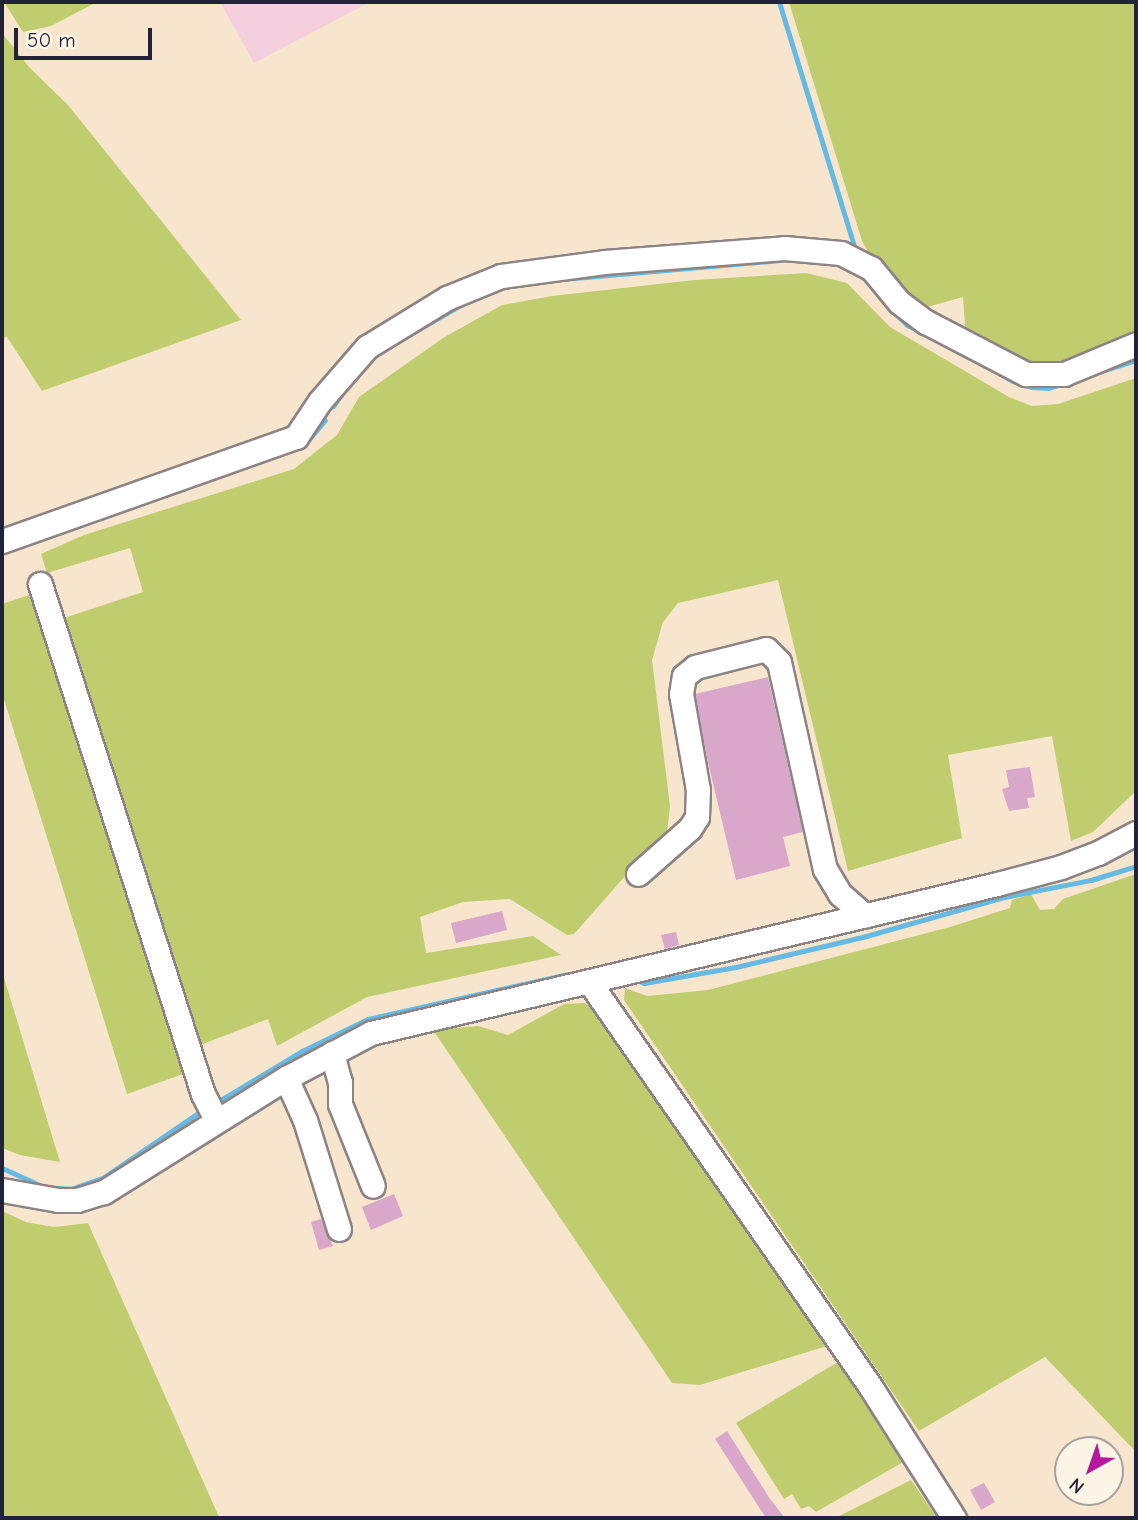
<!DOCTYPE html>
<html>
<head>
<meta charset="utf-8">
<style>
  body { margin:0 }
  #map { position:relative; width:1138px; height:1520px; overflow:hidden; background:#f7e6cd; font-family:"Comic Neue",sans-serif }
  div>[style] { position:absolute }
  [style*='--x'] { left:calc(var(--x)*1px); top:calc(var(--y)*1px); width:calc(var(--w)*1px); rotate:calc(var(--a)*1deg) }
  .built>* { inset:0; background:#f4cfdd }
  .green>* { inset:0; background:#bfcd6f }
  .stream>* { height:5px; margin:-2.5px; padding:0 2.5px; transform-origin:2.5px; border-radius:2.5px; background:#66b9e2 }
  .building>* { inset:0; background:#d9a7ca }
  .roads { filter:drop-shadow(2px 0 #8c8484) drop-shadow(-2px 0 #8c8484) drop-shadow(0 2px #8c8484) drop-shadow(0 -2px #8c8484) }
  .minor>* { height:23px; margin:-11.5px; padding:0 11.5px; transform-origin:11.5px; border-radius:11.5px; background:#fff }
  span { translate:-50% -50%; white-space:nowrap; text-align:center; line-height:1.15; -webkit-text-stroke:6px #fcf5e5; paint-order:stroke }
  .frame { position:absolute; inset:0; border:4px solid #22223b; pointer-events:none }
  .north { position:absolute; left:1054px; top:1436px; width:70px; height:70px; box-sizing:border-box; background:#fcf5e5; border:2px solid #a5a1a1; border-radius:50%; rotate:220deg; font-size:19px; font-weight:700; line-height:28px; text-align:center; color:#22223b }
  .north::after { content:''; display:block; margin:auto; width:24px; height:32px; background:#b5179e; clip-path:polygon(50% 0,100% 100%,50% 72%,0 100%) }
  .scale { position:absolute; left:14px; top:28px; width:138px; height:32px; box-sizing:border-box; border:4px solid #22223b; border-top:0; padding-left:9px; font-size:21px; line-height:24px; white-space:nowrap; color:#22223b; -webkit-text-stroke:5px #fcf5e5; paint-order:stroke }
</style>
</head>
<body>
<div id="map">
  <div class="built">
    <div style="clip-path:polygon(220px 2px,370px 2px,254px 63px)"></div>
  </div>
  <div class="green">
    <div style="clip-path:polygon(4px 2px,97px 2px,51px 26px,23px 32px)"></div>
    <div style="clip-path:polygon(789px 2px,1136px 2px,1136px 342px,1078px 365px,1036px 369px,966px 340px,963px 297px,920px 309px,878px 269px,862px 241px)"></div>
    <div style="clip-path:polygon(2px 33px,29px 67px,68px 105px,241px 320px,42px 391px,7px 337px,2px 338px)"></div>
    <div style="clip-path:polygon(806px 273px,847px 283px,890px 327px,1009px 397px,1032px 406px,1058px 404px,1136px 378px,1136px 791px,1093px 832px,1071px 841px,1052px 736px,948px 755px,962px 838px,848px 871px,778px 580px,678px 603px,663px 622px,652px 660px,670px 806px,667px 833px,656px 841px,574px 934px,567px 935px,510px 899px,463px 902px,420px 917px,426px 953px,533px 936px,561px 955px,367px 997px,277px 1046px,268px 1019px,195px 1047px,61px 619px,143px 592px,130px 548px,47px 573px,41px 554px,84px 535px,294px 469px,337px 435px,359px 397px,443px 338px,502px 305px,552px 296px,694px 280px)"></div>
    <div style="clip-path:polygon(35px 593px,186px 1073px,127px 1094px,2px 693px,2px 604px)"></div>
    <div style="clip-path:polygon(1136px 874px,1136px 1452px,1045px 1357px,919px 1431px,624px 1000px,625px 988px,647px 996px,708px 990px,950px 927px,1010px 908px,1012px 900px,1031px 894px,1040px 910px,1054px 909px,1063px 899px)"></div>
    <div style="clip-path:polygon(2px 971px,60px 1162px,20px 1155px,2px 1148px)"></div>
    <div style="clip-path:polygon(585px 1003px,591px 1008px,827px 1346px,700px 1385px,672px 1383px,433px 1030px,478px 1026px,508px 1035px,564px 1004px)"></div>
    <div style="clip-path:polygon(2px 1211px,26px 1222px,54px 1227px,88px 1223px,219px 1517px,2px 1518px)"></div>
    <div style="clip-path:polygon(838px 1362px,849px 1373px,905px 1461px,816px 1512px,809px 1506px,801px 1509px,792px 1494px,784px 1499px,736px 1423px)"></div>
    <div style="clip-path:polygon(911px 1480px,937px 1518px,835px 1518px)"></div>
  </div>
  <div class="stream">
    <div style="--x:779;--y:2;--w:263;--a:72.9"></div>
    <div style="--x:856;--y:273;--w:12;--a:31"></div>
    <div style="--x:866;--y:279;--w:24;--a:52"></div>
    <div style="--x:563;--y:279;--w:218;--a:-5"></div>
    <div style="--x:892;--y:310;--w:21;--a:45"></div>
    <div style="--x:907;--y:325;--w:19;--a:25"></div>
    <div style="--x:405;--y:337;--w:74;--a:-30"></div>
    <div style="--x:976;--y:360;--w:43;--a:29.6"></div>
    <div style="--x:1013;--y:381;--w:20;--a:18"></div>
    <div style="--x:1032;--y:387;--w:16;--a:4"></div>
    <div style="--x:1048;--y:388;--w:92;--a:-17.7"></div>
    <div style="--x:365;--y:365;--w:22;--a:-43"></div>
    <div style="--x:333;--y:406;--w:21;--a:-55"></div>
    <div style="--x:273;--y:457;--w:35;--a:-22"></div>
    <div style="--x:305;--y:444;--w:31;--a:-50"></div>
    <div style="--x:637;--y:980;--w:8;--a:23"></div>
    <div style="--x:644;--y:983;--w:93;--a:-9.9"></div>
    <div style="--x:736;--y:967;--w:134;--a:-13.4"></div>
    <div style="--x:866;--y:936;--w:143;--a:-15.8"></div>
    <div style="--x:1004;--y:897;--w:89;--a:-11.1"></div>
    <div style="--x:1091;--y:880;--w:47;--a:-17.3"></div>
    <div style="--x:219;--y:1101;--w:97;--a:-31.1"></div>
    <div style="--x:302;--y:1051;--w:73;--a:-25.9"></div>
    <div style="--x:368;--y:1019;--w:204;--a:-12.7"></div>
    <div style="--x:2;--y:1168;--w:46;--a:24.3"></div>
    <div style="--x:44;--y:1187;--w:26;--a:4"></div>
    <div style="--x:70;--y:1189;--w:36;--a:-19"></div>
    <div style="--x:104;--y:1177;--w:114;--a:-34.2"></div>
  </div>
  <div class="building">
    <div style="clip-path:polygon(768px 677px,803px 832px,783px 837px,790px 866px,736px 880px,707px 758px,695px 694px)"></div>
    <div style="clip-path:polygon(1030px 767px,1035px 797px,1027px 798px,1029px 808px,1009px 811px,1002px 789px,1009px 787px,1006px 770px)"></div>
    <div style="clip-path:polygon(502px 911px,507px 930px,456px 943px,451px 923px)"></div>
    <div style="clip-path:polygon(676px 932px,679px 945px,665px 949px,661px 935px)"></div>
    <div style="clip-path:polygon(394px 1194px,403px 1216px,371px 1230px,362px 1207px)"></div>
    <div style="clip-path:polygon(321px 1219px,333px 1246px,319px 1250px,311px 1222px)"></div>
    <div style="clip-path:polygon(727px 1431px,770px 1499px,785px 1518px,766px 1518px,715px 1439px)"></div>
    <div style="clip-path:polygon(984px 1483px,995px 1502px,981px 1510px,970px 1490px)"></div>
  </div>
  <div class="roads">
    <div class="minor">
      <div style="--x:2;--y:541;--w:312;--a:-19.5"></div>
      <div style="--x:296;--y:437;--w:43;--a:-56.3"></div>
      <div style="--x:320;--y:401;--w:72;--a:-49"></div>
      <div style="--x:367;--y:347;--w:94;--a:-31.5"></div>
      <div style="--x:447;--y:298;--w:58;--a:-22.2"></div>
      <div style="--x:501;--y:276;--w:104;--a:-7.7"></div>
      <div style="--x:604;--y:262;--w:181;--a:-4.4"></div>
      <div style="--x:784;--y:248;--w:57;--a:5"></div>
      <div style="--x:841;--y:253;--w:34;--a:27"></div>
      <div style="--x:871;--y:268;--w:44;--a:50.5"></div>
      <div style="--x:899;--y:302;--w:34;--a:37"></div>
      <div style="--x:926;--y:322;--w:113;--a:27.5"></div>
      <div style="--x:1026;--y:374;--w:38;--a:0"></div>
      <div style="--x:1064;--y:374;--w:78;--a:-22.6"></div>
      <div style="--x:40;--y:584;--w:535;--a:72.28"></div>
      <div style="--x:203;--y:1094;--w:29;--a:63"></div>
      <div style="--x:638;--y:874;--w:69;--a:-41.5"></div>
      <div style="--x:690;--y:828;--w:13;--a:-58"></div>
      <div style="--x:697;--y:817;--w:27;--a:-88"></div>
      <div style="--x:698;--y:790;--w:97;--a:-100"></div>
      <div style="--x:681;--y:694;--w:18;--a:-81"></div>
      <div style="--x:684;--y:676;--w:14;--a:-39"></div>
      <div style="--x:695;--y:667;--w:73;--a:-14.2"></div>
      <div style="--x:766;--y:649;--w:18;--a:45"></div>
      <div style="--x:779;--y:662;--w:212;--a:77.5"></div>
      <div style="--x:825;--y:869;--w:29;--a:59"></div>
      <div style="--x:840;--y:894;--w:33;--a:41"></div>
      <div style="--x:590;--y:983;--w:494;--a:55.2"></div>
      <div style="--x:872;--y:1389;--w:153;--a:57.6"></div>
      <div style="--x:332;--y:1053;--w:30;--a:75"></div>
      <div style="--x:340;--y:1082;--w:22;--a:90"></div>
      <div style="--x:340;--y:1104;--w:88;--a:68.1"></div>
      <div style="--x:286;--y:1078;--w:46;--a:65.7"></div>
      <div style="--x:305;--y:1120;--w:114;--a:72.7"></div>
      <div style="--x:2;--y:1190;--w:57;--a:10.1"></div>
      <div style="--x:58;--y:1200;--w:19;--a:0"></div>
      <div style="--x:77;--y:1200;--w:28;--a:-17"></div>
      <div style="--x:104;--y:1192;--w:215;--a:-32.1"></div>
      <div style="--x:286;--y:1078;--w:96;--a:-27.9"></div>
      <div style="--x:371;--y:1033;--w:643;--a:-13.39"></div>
      <div style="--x:997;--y:884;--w:66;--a:-14.9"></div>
      <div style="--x:1061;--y:867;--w:40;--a:-21"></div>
      <div style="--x:1098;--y:853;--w:43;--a:-27.8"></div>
    </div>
  </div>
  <div class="frame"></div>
  <div class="north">N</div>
  <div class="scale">50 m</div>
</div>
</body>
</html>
